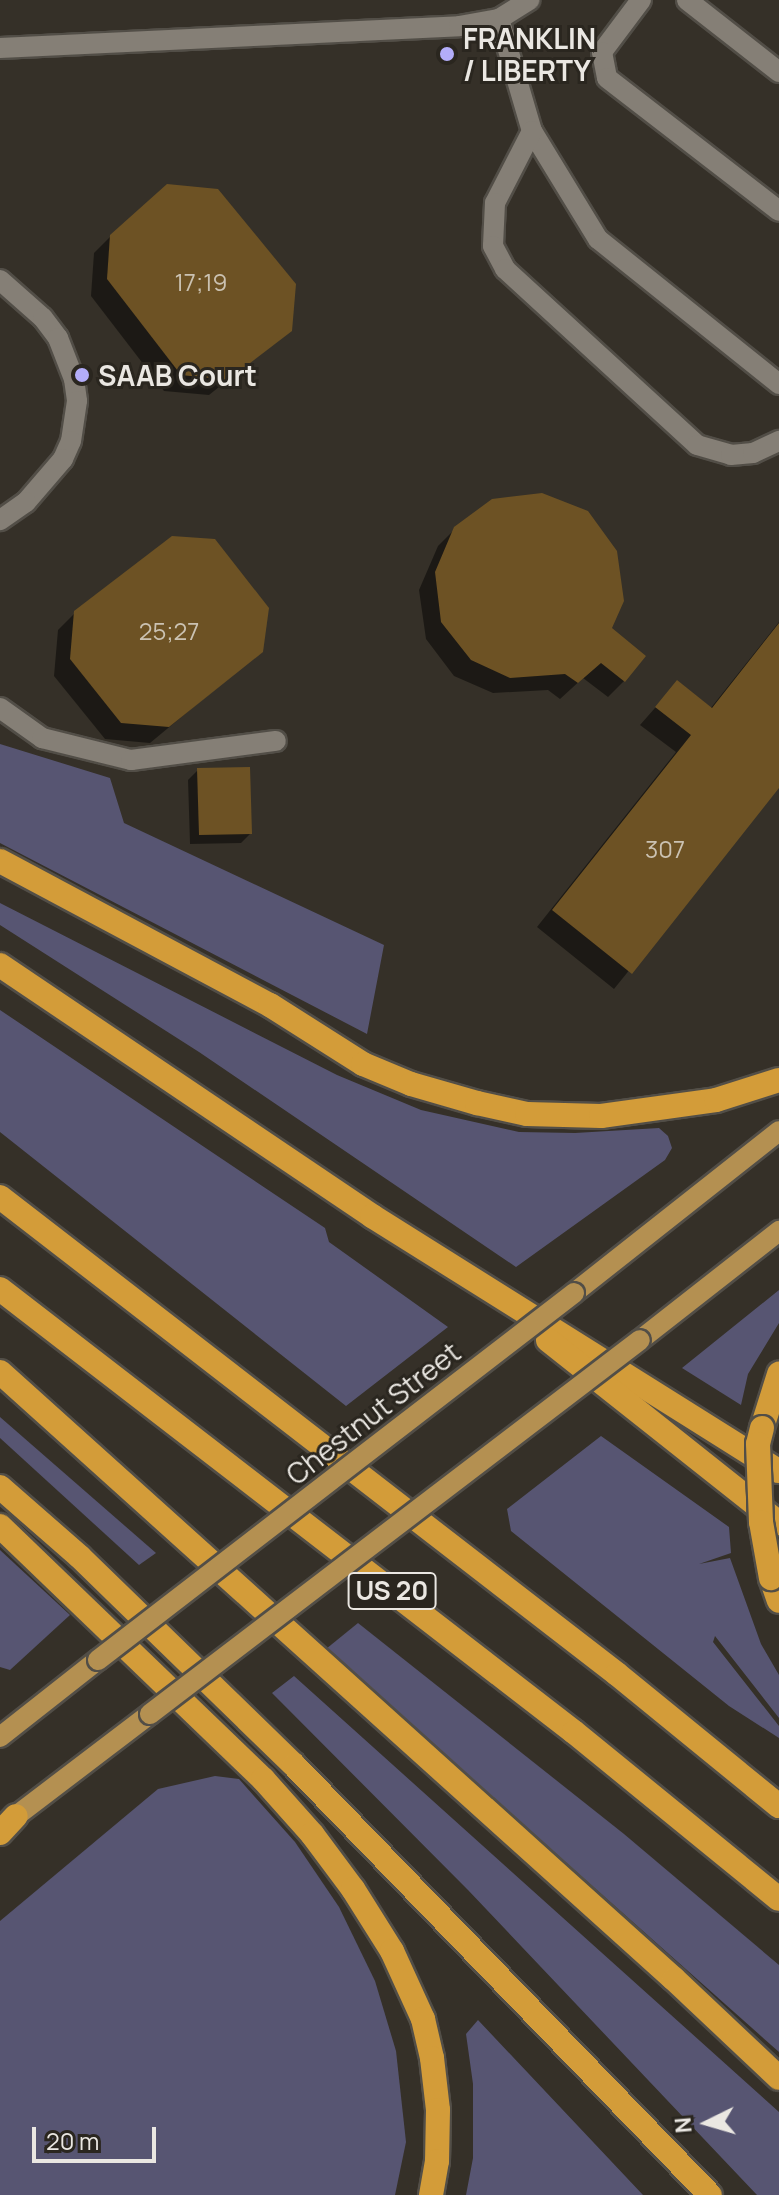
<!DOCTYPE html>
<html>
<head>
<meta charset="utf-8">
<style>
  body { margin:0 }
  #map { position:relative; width:779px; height:2195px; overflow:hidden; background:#353028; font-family:Manrope,sans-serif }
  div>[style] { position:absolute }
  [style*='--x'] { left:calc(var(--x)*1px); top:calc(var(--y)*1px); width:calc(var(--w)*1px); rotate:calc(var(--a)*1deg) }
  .green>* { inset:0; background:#575572 }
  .shadow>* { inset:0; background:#0007 }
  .building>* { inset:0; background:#6d5224 }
  .roads { filter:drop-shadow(2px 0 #524e47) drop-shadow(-2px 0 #524e47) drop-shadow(0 2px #524e47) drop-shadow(0 -2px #524e47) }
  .lane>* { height:20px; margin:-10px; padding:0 10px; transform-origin:10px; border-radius:10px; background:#857f76 }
  .street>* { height:20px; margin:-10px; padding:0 10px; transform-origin:10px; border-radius:10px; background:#857f76 }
  .primary>* { height:20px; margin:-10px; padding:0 10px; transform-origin:10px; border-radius:10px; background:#b49051 }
  .highway>* { height:24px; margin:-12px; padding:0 12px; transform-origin:12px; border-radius:12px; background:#d39c39 }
  .bridges { filter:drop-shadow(2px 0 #524e47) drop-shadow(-2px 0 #524e47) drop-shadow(0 2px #524e47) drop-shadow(0 -2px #524e47) }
  .primary-bridge>* { height:20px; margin:-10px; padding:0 10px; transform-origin:10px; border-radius:10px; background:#b49051 }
  .highway-bridge>* { height:24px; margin:-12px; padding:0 12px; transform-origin:12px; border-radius:12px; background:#d39c39 }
  .dots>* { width:22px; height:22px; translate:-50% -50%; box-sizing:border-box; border:4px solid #2a261f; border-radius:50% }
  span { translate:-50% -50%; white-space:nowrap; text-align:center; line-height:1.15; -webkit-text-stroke:6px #2a261f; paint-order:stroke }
  .number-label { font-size:24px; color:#cbc2b2 }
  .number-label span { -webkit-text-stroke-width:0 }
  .shield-label span { padding:2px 6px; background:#2a261f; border:2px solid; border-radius:6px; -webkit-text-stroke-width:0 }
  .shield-label { font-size:26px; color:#eae7e2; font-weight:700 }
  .poi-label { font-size:28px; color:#eae7e2; font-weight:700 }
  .left { translate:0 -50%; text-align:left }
  .street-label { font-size:28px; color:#eae7e2 }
  .north { position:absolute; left:667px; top:2083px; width:80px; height:80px; -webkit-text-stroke:6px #2a261f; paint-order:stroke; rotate:265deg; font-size:22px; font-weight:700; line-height:32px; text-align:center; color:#eae7e2 }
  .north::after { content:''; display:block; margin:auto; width:28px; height:36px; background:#eae7e2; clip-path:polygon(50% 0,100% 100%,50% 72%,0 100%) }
  .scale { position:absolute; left:32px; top:2127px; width:124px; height:36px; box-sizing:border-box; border:4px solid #eae7e2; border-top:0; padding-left:10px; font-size:24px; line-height:28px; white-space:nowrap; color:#eae7e2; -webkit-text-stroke:6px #2a261f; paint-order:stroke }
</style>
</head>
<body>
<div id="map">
  <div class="green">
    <div style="clip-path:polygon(0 744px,110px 778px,124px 823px,384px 945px,367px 1034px,0 843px)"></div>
    <div style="clip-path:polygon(0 903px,337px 1075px,421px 1110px,519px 1132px,575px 1133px,659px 1128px,668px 1136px,672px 1148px,665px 1160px,516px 1267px,199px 1052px,0 925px)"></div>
    <div style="clip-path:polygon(0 1010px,325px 1228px,329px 1242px,448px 1327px,346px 1406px,0 1132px)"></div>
    <div style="clip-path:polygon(779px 1290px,779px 1323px,748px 1374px,741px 1405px,682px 1368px)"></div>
    <div style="clip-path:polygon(0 1417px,156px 1553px,139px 1565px,0 1438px)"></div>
    <div style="clip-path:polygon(601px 1436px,729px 1527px,731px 1553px,699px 1564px,730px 1558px,761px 1644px,779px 1675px,779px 1718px,715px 1636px,713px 1642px,779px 1726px,779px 1738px,729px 1706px,511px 1531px,507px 1509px)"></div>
    <div style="clip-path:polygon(0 1550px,70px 1615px,10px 1670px,0 1667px)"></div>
    <div style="clip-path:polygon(358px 1623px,624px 1834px,779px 1965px,779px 2052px,326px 1649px)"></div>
    <div style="clip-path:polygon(294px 1676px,779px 2112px,779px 2195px,757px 2195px,468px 1890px,272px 1693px)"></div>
    <div style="clip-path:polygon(215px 1776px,239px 1779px,295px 1842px,339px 1907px,375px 1981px,396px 2051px,406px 2142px,395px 2195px,0 2195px,0 1921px,158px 1789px)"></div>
    <div style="clip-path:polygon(478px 2020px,643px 2195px,466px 2195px,473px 2158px,473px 2084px,466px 2034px)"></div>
  </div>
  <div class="shadow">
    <div style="clip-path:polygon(111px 236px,290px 330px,209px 395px,164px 391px,91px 296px,94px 253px)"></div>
    <div style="clip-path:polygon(455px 529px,609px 629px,624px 681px,608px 697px,583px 678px,560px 699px,548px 690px,493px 693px,454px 676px,426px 639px,419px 590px,438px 546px)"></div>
    <div style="clip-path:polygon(75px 613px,261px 651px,150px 743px,105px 739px,54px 676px,58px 630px)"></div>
    <div style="clip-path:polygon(779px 622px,779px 785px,614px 989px,537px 927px,676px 752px,640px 725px,677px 683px,710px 709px)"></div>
    <div style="clip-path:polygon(198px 770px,250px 834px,241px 843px,190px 844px,188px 780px)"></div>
  </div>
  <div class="building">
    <div style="clip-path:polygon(167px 184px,218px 189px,296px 284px,292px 331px,228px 380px,181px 375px,107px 279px,110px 235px)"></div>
    <div style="clip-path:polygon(542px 493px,588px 511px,617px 551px,624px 601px,612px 628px,646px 656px,625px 682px,601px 663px,578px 683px,565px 674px,510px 678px,471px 660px,441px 622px,435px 572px,454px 527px,492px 499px)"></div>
    <div style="clip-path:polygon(172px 536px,215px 539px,269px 608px,263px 652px,169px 727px,121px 723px,70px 659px,74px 611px)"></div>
    <div style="clip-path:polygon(779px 623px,779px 788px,632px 974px,552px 910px,691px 735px,655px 707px,677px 680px,712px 708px)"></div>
    <div style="clip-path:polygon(250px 767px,252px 834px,199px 835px,197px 768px)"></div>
  </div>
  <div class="roads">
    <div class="lane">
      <div style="--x:641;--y:0;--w:65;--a:126.9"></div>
      <div style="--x:602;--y:52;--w:26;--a:79"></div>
      <div style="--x:607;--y:78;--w:217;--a:37.7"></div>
      <div style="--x:687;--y:0;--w:117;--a:38"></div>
      <div style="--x:499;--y:19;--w:117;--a:73.6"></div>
      <div style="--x:532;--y:131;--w:127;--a:58.6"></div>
      <div style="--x:598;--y:239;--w:232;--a:38.7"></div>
      <div style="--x:532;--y:131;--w:81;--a:117.2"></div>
      <div style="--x:495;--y:203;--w:43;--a:92.7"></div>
      <div style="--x:493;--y:246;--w:26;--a:62"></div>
      <div style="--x:505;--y:269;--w:260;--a:42.5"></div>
      <div style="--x:697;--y:445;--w:35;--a:16"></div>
      <div style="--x:731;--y:455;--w:22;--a:-5"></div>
      <div style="--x:753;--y:453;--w:29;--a:-25"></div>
      <div style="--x:0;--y:708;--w:52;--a:35.5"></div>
      <div style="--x:42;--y:738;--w:92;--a:13.9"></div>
      <div style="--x:131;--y:760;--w:146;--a:-7.5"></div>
    </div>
    <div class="street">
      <div style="--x:0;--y:48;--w:460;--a:-2.7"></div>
      <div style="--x:459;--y:26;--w:41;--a:-9.9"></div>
      <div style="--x:499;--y:19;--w:36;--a:-32"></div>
      <div style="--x:0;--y:280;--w:57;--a:41.5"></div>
      <div style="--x:43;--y:318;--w:25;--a:53"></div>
      <div style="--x:58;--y:338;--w:44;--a:68.7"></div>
      <div style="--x:74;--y:379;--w:22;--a:82"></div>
      <div style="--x:77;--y:401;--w:40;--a:98.5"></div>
      <div style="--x:71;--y:441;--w:20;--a:114"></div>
      <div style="--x:63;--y:459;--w:57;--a:130.7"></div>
      <div style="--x:26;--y:502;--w:32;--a:145"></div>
    </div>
    <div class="primary">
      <div style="--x:574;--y:1293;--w:261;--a:-38.3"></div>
      <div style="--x:640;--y:1340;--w:177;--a:-38.1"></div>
      <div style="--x:0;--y:1737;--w:125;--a:-38.2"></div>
      <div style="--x:16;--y:1816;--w:168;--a:-37.3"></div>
    </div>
    <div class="highway">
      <div style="--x:0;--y:861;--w:306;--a:28.1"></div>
      <div style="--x:270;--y:1005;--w:110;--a:32.4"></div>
      <div style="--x:363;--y:1064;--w:52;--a:22.6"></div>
      <div style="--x:411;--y:1084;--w:69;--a:16.1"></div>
      <div style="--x:477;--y:1103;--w:51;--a:12.4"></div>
      <div style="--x:527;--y:1114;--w:74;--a:1.5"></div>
      <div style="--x:601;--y:1116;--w:116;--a:-7.9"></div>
      <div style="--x:716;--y:1100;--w:66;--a:-17.6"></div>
      <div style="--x:0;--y:965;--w:449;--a:34"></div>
      <div style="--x:372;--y:1216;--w:480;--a:32.1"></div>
      <div style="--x:0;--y:1197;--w:780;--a:37.71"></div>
      <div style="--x:617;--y:1674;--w:209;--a:39.2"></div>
      <div style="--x:0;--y:1289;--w:725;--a:37.66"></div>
      <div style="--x:574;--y:1732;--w:264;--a:39.2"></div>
      <div style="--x:548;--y:1340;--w:295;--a:38.4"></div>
      <div style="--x:0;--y:1372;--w:907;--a:42.01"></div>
      <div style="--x:674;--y:1979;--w:144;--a:43.3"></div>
      <div style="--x:762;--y:1428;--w:57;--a:-72.5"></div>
      <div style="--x:0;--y:1487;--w:106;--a:41.2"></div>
      <div style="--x:80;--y:1557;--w:298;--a:44.2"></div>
      <div style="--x:294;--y:1765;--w:598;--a:45.95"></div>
      <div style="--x:0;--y:1526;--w:365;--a:43.9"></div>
      <div style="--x:263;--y:1779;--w:74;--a:48.3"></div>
      <div style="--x:312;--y:1834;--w:69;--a:53.3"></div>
      <div style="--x:353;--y:1889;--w:73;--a:57.8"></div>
      <div style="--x:392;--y:1951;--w:75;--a:65.5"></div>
      <div style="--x:423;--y:2019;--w:40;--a:77"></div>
      <div style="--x:432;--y:2058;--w:52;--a:83.4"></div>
      <div style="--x:438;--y:2110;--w:51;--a:91.1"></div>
      <div style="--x:437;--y:2161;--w:35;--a:100"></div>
      <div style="--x:771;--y:1578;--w:24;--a:71"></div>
      <div style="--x:0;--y:1833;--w:23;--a:-47"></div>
    </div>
  </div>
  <div class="bridges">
    <div class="primary-bridge">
      <div style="--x:98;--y:1660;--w:601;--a:-37.63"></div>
      <div style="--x:150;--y:1714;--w:616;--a:-37.35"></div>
    </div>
    <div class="highway-bridge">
      <div style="--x:762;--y:1428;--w:16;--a:104"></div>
      <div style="--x:758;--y:1444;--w:78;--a:87.8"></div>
      <div style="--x:761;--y:1522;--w:57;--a:79.9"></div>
    </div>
  </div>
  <div class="dots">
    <div style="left:447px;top:54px;background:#b3adf9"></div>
    <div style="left:82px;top:375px;background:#b3adf9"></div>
  </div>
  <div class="number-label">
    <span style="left:201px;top:282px">17;19</span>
    <span style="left:169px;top:631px">25;27</span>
    <span style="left:665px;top:849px">307</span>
  </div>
  <div class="shield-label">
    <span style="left:392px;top:1591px">US 20</span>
  </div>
  <div class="poi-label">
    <span class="left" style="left:463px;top:54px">FRANKLIN<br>/ LIBERTY</span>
    <span class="left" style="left:98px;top:375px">SAAB Court</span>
  </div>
  <div class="street-label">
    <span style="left:373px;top:1413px;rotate:-38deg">Chestnut Street</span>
  </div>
  <div class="north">N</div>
  <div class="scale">20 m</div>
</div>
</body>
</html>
